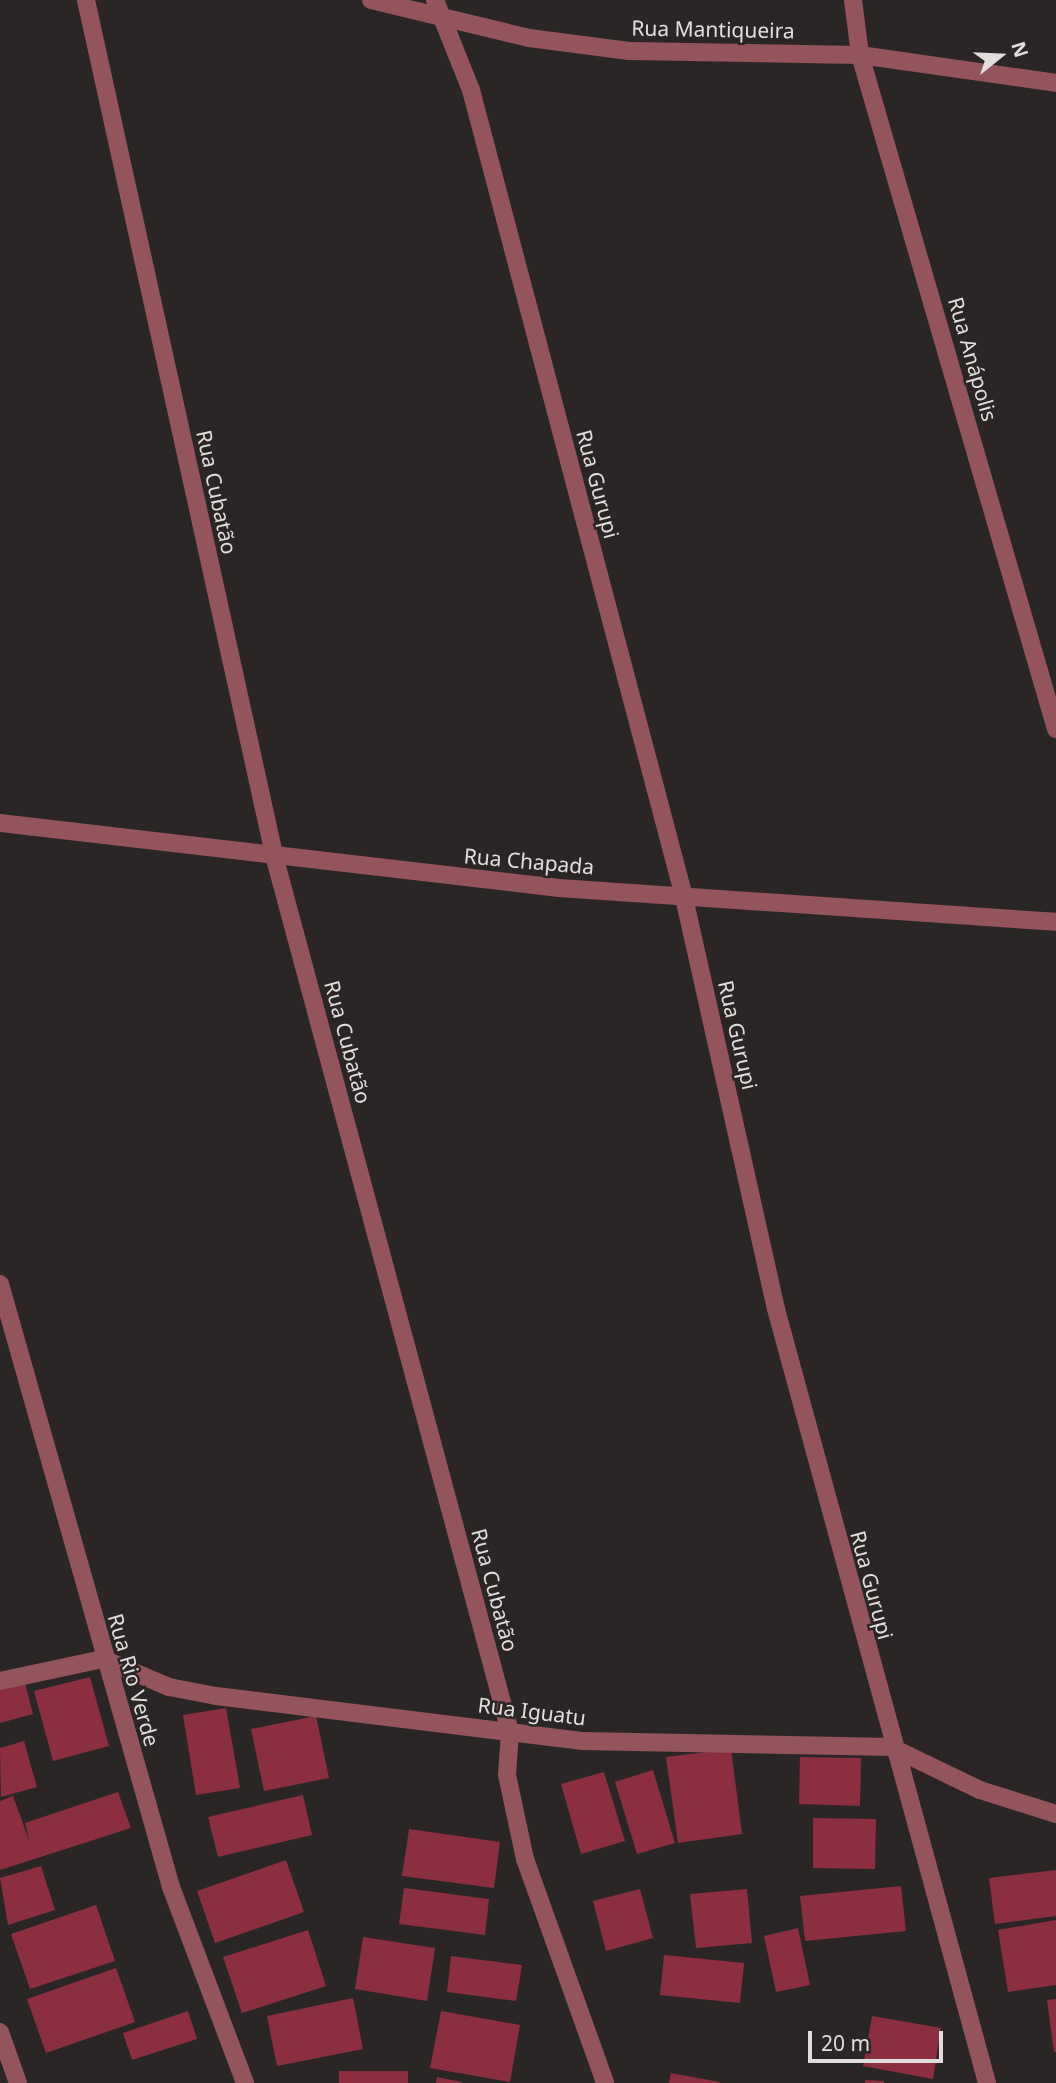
<!DOCTYPE html>
<html>
<head>
<meta charset="utf-8">
<style>
  body { margin:0 }
  #map { position:relative; width:1056px; height:2083px; overflow:hidden; background:#2b2626; font-family:"Noto Sans",sans-serif }
  div>[style] { position:absolute }
  [style*='--x'] { left:calc(var(--x)*1px); top:calc(var(--y)*1px); width:calc(var(--w)*1px); rotate:calc(var(--a)*1deg) }
  .building>* { inset:0; background:#8b2e40 }
  .minor>* { height:18px; margin:-9px; padding:0 9px; transform-origin:9px; border-radius:9px; background:#93545c }
  span { translate:-50% -50%; white-space:nowrap; text-align:center; line-height:1.15; -webkit-text-stroke:5px #2b2626; paint-order:stroke }
  .street-label { font-size:21px; color:#e0dddd }
  .north { position:absolute; left:965px; top:21px; width:70px; height:70px; -webkit-text-stroke:5px #2b2626; paint-order:stroke; rotate:72deg; font-size:19px; font-weight:700; line-height:28px; text-align:center; color:#e0dddd }
  .north::after { content:''; display:block; margin:auto; width:24px; height:32px; background:#e0dddd; clip-path:polygon(50% 0,100% 100%,50% 72%,0 100%) }
  .scale { position:absolute; left:808px; top:2031px; width:135px; height:32px; box-sizing:border-box; border:4px solid #e0dddd; border-top:0; padding-left:9px; font-size:21px; line-height:24px; white-space:nowrap; color:#e0dddd; -webkit-text-stroke:5px #2b2626; paint-order:stroke }
</style>
</head>
<body>
<div id="map">
  <div class="building">
    <div style="clip-path:polygon(90px 1677px,109px 1746px,53px 1761px,34px 1691px)"></div>
    <div style="clip-path:polygon(24px 1679px,33px 1714px,0 1723px,0 1686px)"></div>
    <div style="clip-path:polygon(226px 1708px,240px 1788px,196px 1795px,183px 1715px)"></div>
    <div style="clip-path:polygon(316px 1716px,329px 1778px,264px 1791px,251px 1729px)"></div>
    <div style="clip-path:polygon(24px 1741px,37px 1787px,1px 1797px,0 1748px)"></div>
    <div style="clip-path:polygon(731px 1749px,742px 1834px,678px 1843px,666px 1757px)"></div>
    <div style="clip-path:polygon(800px 1757px,861px 1758px,860px 1806px,799px 1804px)"></div>
    <div style="clip-path:polygon(653px 1770px,675px 1843px,637px 1854px,615px 1782px)"></div>
    <div style="clip-path:polygon(604px 1772px,625px 1841px,581px 1854px,561px 1784px)"></div>
    <div style="clip-path:polygon(118px 1792px,131px 1828px,0 1870px,0 1801px,13px 1796px,30px 1843px,25px 1823px)"></div>
    <div style="clip-path:polygon(303px 1795px,312px 1835px,218px 1857px,208px 1817px)"></div>
    <div style="clip-path:polygon(813px 1818px,876px 1819px,875px 1869px,813px 1868px)"></div>
    <div style="clip-path:polygon(409px 1829px,500px 1842px,494px 1888px,402px 1876px)"></div>
    <div style="clip-path:polygon(286px 1860px,304px 1912px,215px 1943px,197px 1891px)"></div>
    <div style="clip-path:polygon(41px 1866px,55px 1910px,8px 1925px,0 1878px)"></div>
    <div style="clip-path:polygon(1056px 1870px,1056px 1916px,995px 1924px,989px 1878px)"></div>
    <div style="clip-path:polygon(901px 1886px,906px 1931px,805px 1941px,800px 1896px)"></div>
    <div style="clip-path:polygon(404px 1888px,489px 1899px,485px 1935px,399px 1924px)"></div>
    <div style="clip-path:polygon(640px 1889px,653px 1938px,606px 1951px,593px 1901px)"></div>
    <div style="clip-path:polygon(747px 1889px,752px 1943px,696px 1948px,690px 1894px)"></div>
    <div style="clip-path:polygon(96px 1905px,115px 1961px,30px 1989px,11px 1934px)"></div>
    <div style="clip-path:polygon(1056px 1920px,1056px 1985px,1008px 1992px,998px 1930px)"></div>
    <div style="clip-path:polygon(798px 1928px,810px 1985px,776px 1992px,764px 1936px)"></div>
    <div style="clip-path:polygon(308px 1930px,326px 1986px,242px 2013px,223px 1957px)"></div>
    <div style="clip-path:polygon(363px 1937px,435px 1948px,427px 2001px,355px 1989px)"></div>
    <div style="clip-path:polygon(664px 1955px,744px 1963px,740px 2003px,660px 1995px)"></div>
    <div style="clip-path:polygon(451px 1956px,522px 1965px,516px 2001px,447px 1992px)"></div>
    <div style="clip-path:polygon(116px 1968px,135px 2022px,46px 2053px,27px 1999px)"></div>
    <div style="clip-path:polygon(353px 1998px,363px 2049px,277px 2066px,267px 2016px)"></div>
    <div style="clip-path:polygon(1056px 1999px,1056px 2052px,1054px 2052px,1047px 2000px)"></div>
    <div style="clip-path:polygon(188px 2011px,197px 2039px,132px 2060px,123px 2033px)"></div>
    <div style="clip-path:polygon(441px 2011px,520px 2025px,510px 2082px,430px 2068px)"></div>
    <div style="clip-path:polygon(872px 2016px,941px 2028px,933px 2079px,863px 2066px)"></div>
    <div style="clip-path:polygon(339px 2071px,408px 2071px,408px 2083px,339px 2083px)"></div>
    <div style="clip-path:polygon(671px 2073px,720px 2082px,720px 2083px,669px 2083px)"></div>
    <div style="clip-path:polygon(437px 2077px,462px 2082px,462px 2083px,436px 2083px)"></div>
    <div style="clip-path:polygon(865px 2080px,884px 2081px,884px 2083px,865px 2083px)"></div>
  </div>
  <div class="minor">
    <div style="--x:86;--y:0;--w:880;--a:77.59"></div>
    <div style="--x:275;--y:859;--w:904;--a:74.93"></div>
    <div style="--x:510;--y:1732;--w:43;--a:94"></div>
    <div style="--x:507;--y:1775;--w:86;--a:77.9"></div>
    <div style="--x:525;--y:1859;--w:238;--a:70.3"></div>
    <div style="--x:371;--y:0;--w:163;--a:13.5"></div>
    <div style="--x:529;--y:38;--w:101;--a:7.4"></div>
    <div style="--x:629;--y:51;--w:231;--a:1"></div>
    <div style="--x:860;--y:55;--w:198;--a:8.1"></div>
    <div style="--x:435;--y:0;--w:97;--a:68.2"></div>
    <div style="--x:471;--y:90;--w:831;--a:75.21"></div>
    <div style="--x:683;--y:893;--w:426;--a:77.4"></div>
    <div style="--x:776;--y:1309;--w:802;--a:74.75"></div>
    <div style="--x:853;--y:0;--w:55;--a:82.7"></div>
    <div style="--x:860;--y:55;--w:702;--a:73.79"></div>
    <div style="--x:0;--y:823;--w:563;--a:6.63"></div>
    <div style="--x:559;--y:888;--w:498;--a:3.9"></div>
    <div style="--x:0;--y:1284;--w:627;--a:74.17"></div>
    <div style="--x:171;--y:1887;--w:210;--a:69.3"></div>
    <div style="--x:0;--y:1681;--w:105;--a:-12.1"></div>
    <div style="--x:103;--y:1659;--w:72;--a:23"></div>
    <div style="--x:169;--y:1687;--w:48;--a:10.8"></div>
    <div style="--x:216;--y:1696;--w:370;--a:7"></div>
    <div style="--x:583;--y:1741;--w:308;--a:1.1"></div>
    <div style="--x:891;--y:1747;--w:99;--a:25.8"></div>
    <div style="--x:980;--y:1790;--w:80;--a:17.5"></div>
    <div style="--x:0;--y:2032;--w:54;--a:70.6"></div>
  </div>
  <div class="street-label">
    <span style="left:713px;top:29px;rotate:1deg">Rua Mantiqueira</span>
    <span style="left:973px;top:359px;rotate:74deg">Rua Anápolis</span>
    <span style="left:598px;top:484px;rotate:75deg">Rua Gurupi</span>
    <span style="left:217px;top:492px;rotate:78deg">Rua Cubatão</span>
    <span style="left:529px;top:861px;rotate:5deg">Rua Chapada</span>
    <span style="left:738px;top:1035px;rotate:77deg">Rua Gurupi</span>
    <span style="left:348px;top:1042px;rotate:75deg">Rua Cubatão</span>
    <span style="left:872px;top:1585px;rotate:75deg">Rua Gurupi</span>
    <span style="left:495px;top:1590px;rotate:75deg">Rua Cubatão</span>
    <span style="left:134px;top:1680px;rotate:74deg">Rua Rio Verde</span>
    <span style="left:532px;top:1711px;rotate:7deg">Rua Iguatu</span>
  </div>
  <div class="north">N</div>
  <div class="scale">20 m</div>
</div>
</body>
</html>
